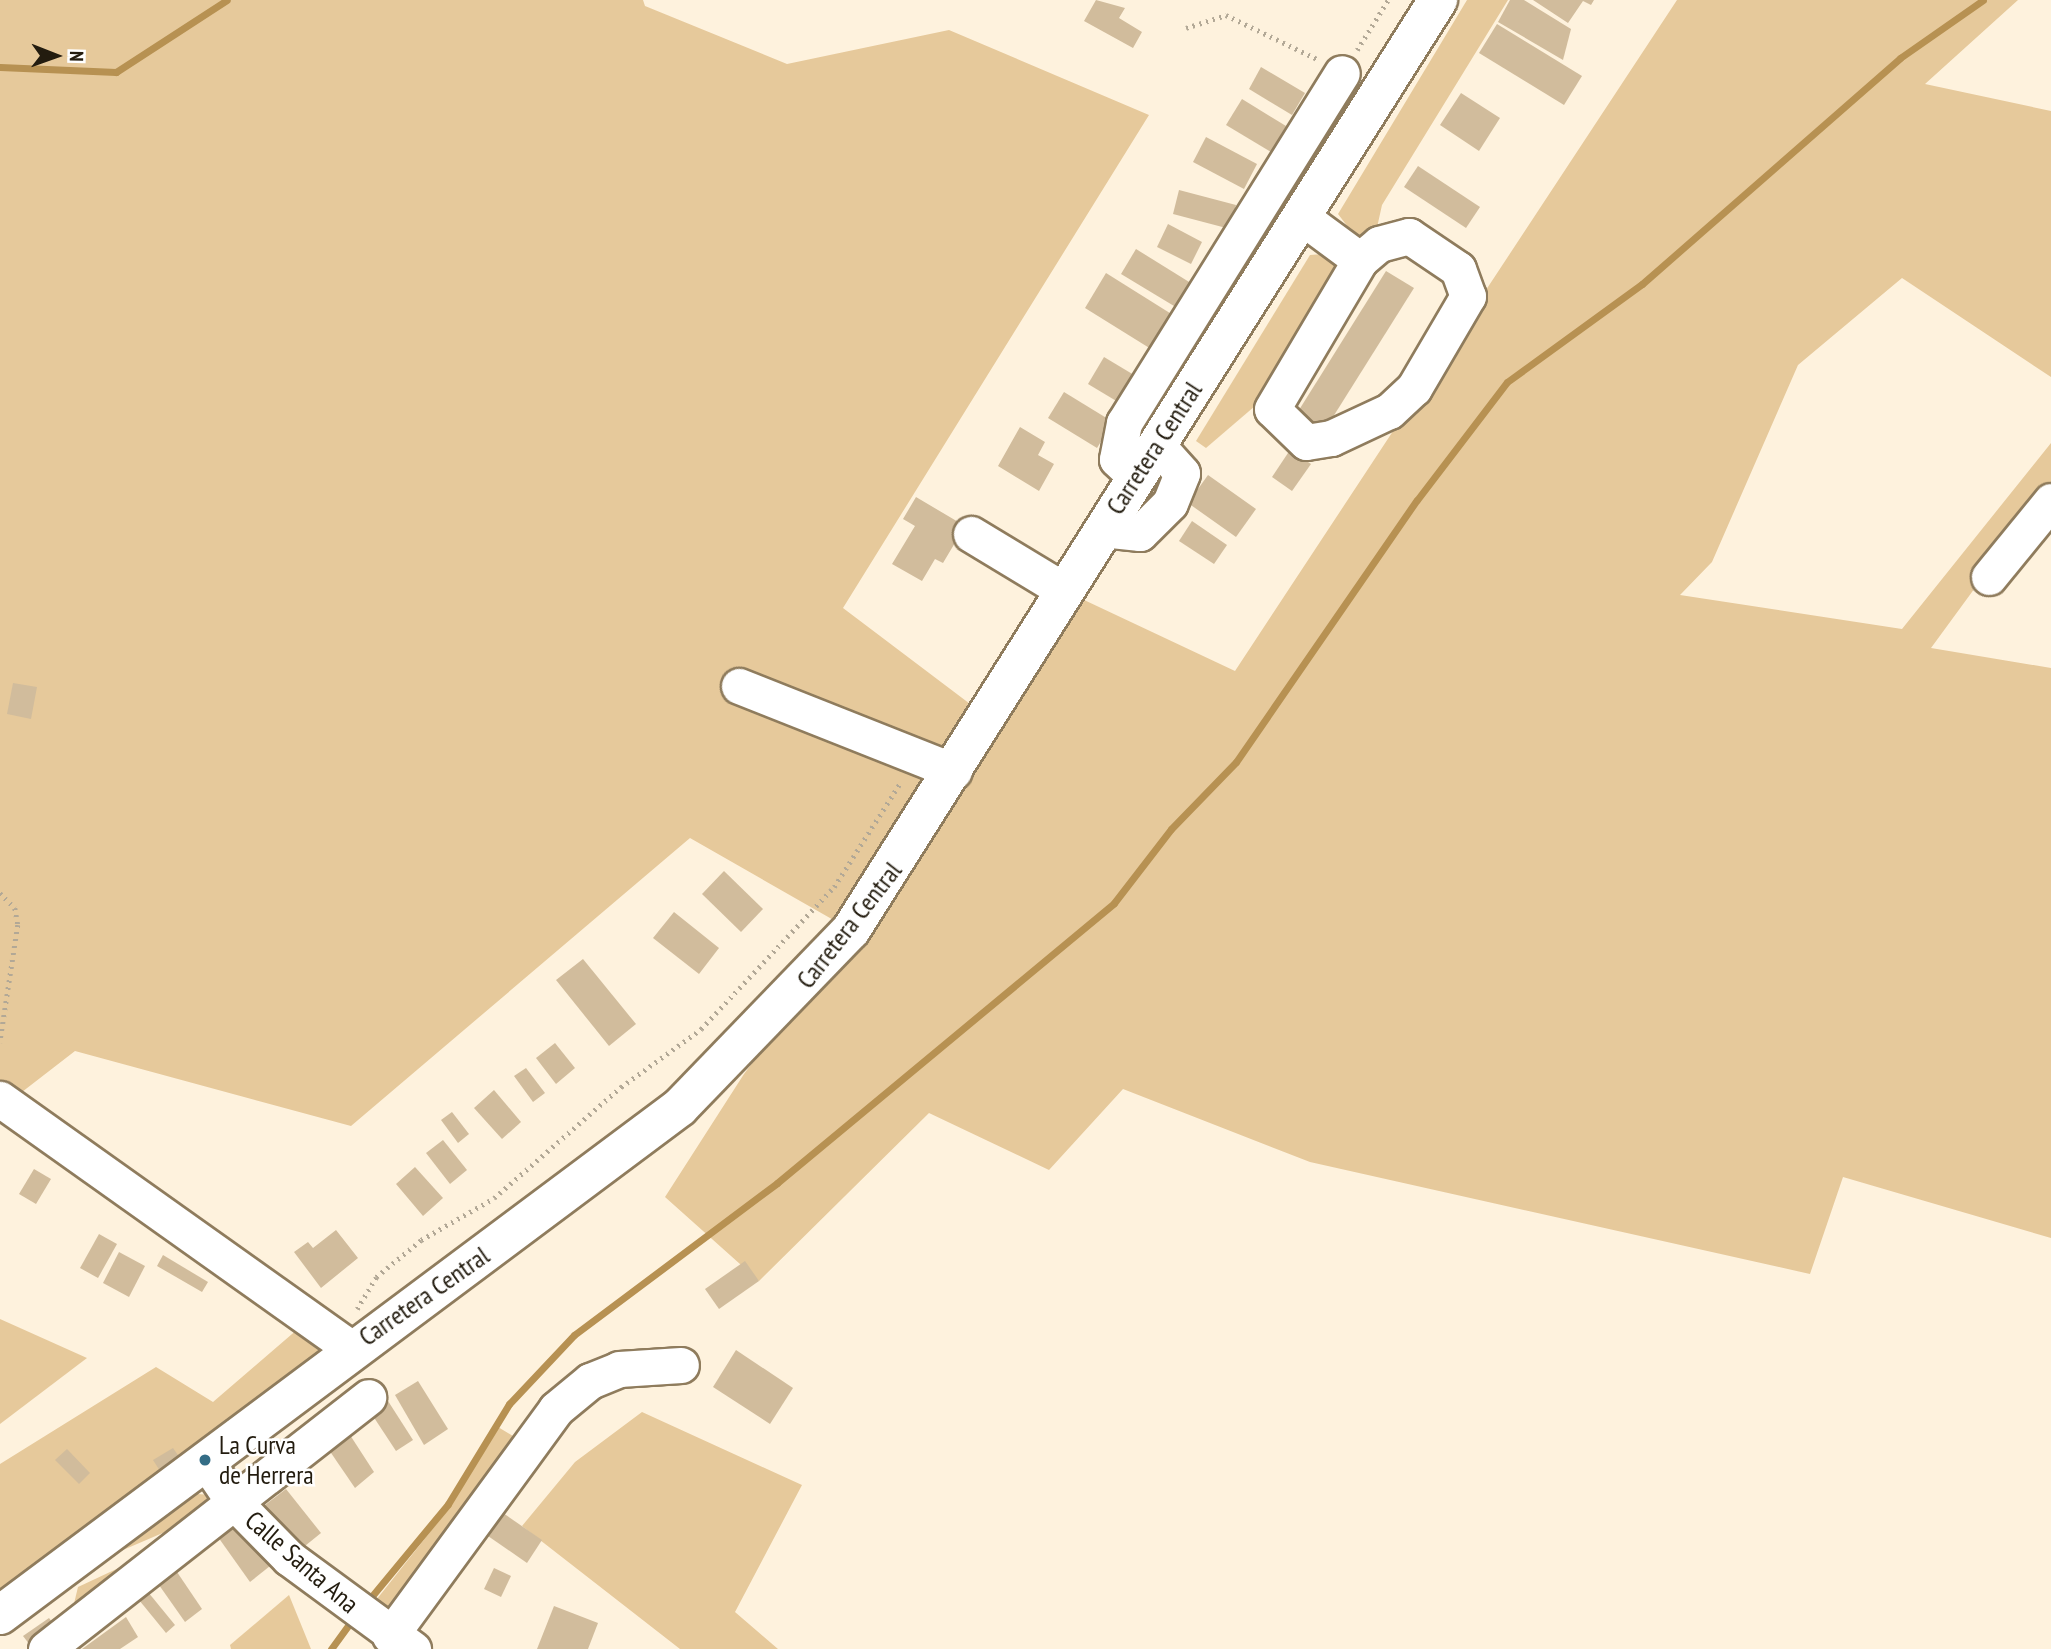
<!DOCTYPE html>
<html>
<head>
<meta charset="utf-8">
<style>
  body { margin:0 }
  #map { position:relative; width:2051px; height:1649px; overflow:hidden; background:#fef2dd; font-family:"PT Sans Narrow",sans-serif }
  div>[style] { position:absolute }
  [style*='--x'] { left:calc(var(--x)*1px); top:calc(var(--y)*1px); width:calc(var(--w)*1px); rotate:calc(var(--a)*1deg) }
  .green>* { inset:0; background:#e6c99b }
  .stream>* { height:7px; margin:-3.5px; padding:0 3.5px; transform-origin:3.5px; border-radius:3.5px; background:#b79152 }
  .building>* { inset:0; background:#d1bc9c }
  .path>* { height:4.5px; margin-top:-2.25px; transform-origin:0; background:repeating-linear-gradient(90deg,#b2a896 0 2px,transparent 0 7px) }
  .roads { filter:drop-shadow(2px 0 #8f7c5d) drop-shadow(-2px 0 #8f7c5d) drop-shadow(0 2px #8f7c5d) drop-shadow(0 -2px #8f7c5d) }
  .minor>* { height:35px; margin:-17.5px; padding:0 17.5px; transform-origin:17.5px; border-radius:17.5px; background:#fff }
  .highway>* { height:38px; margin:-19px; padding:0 19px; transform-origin:19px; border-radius:19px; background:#fff }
  .dots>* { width:19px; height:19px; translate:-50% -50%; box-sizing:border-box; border:4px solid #fff; border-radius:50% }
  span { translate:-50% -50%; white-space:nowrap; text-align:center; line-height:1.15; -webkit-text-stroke:5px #fff; paint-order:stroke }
  .street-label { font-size:26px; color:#231c0f }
  .poi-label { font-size:26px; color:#231c0f }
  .left { translate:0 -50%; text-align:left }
  .north { position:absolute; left:21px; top:21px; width:70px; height:70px; -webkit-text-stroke:5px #fff; paint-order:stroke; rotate:91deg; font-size:19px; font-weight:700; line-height:28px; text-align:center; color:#231c0f }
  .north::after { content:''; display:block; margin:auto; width:24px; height:32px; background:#231c0f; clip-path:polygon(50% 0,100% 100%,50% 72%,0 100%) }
</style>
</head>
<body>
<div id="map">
  <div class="green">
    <div style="clip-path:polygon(0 0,643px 0,645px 6px,787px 64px,949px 30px,1149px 115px,843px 608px,982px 713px,1065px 591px,1235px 671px,1677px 0,2018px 0,1925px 84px,2051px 111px,2051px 377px,1902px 278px,1798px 365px,1712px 562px,1680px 595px,1902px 629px,2051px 443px,2051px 484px,1931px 648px,2051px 668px,2051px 1238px,1843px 1177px,1810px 1274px,1310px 1162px,1123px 1089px,1049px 1170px,929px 1113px,759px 1281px,665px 1197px,744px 1074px,851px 930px,690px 838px,351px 1126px,75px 1051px,0 1109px)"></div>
    <div style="clip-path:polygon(1467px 0,1508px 0,1382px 205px,1376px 232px,1358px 240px,1338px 214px)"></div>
    <div style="clip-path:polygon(1323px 254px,1336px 266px,1262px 400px,1206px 448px,1196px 441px,1310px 255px)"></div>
    <div style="clip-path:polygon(0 1319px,87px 1358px,0 1424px)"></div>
    <div style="clip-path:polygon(299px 1328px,326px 1348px,0 1602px,0 1464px,156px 1367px,213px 1402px)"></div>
    <div style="clip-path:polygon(642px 1412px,802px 1485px,735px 1612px,778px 1649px,680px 1649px,522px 1526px,575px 1462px)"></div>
    <div style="clip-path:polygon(498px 1427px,513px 1436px,407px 1593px,384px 1614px,369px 1609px,450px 1507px)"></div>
    <div style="clip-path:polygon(197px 1494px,213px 1495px,172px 1529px,116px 1553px)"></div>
    <div style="clip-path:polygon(140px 1558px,72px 1612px,78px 1587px)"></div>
    <div style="clip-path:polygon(289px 1595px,311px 1649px,231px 1649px,230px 1645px)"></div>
  </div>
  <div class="stream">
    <div style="--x:0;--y:67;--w:116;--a:2.5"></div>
    <div style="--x:116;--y:72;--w:132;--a:-33"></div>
    <div style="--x:367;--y:1602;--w:127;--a:-50.4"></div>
    <div style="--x:448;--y:1504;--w:117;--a:-58.6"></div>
    <div style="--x:509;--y:1404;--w:95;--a:-46.7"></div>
    <div style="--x:574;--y:1335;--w:254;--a:-36.8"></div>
    <div style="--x:777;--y:1183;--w:438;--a:-39.7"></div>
    <div style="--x:1114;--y:903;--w:93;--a:-52.4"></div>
    <div style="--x:1171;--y:829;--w:93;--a:-45.9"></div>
    <div style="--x:1236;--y:762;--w:318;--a:-55.4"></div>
    <div style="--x:1417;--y:500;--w:148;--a:-52.7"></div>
    <div style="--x:1507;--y:382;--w:167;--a:-36"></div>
    <div style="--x:1642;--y:284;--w:343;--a:-41.2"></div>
    <div style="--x:1900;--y:58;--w:101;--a:-34.9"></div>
    <div style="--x:331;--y:1649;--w:41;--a:-54"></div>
  </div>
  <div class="building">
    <div style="clip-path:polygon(1096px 0,1125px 8px,1119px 18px,1142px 32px,1133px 48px,1084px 21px)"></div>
    <div style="clip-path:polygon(1510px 0,1524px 0,1571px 29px,1563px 60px,1498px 22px)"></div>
    <div style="clip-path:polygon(1533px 0,1594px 0,1591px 5px,1583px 1px,1568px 23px)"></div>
    <div style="clip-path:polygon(1497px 24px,1582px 76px,1564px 105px,1479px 53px)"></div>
    <div style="clip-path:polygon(1261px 67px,1305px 93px,1292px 115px,1249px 89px)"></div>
    <div style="clip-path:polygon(1461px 93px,1500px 118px,1479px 151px,1440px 125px)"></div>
    <div style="clip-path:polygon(1242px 99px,1286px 126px,1271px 152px,1226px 125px)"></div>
    <div style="clip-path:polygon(1206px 137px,1257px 164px,1244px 189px,1193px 162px)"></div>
    <div style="clip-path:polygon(1418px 166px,1480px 207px,1466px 228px,1404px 187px)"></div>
    <div style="clip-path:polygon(1179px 190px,1236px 205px,1230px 229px,1173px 214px)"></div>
    <div style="clip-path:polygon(1168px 224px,1202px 242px,1191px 264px,1157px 247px)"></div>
    <div style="clip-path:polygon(1136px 249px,1194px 285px,1179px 309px,1121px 274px)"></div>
    <div style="clip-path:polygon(1386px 271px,1414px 288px,1321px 436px,1294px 418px)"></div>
    <div style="clip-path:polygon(1106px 273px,1173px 315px,1151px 349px,1085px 308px)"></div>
    <div style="clip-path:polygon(1104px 357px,1139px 378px,1123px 405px,1088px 384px)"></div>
    <div style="clip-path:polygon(1064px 392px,1113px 422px,1097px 448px,1048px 418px)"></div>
    <div style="clip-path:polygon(1020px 427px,1045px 442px,1038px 455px,1054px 464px,1039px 491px,998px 466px)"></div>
    <div style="clip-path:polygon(1290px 450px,1311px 464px,1292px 491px,1272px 477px)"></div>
    <div style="clip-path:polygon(1208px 475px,1256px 509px,1236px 537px,1188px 503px)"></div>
    <div style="clip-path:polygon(916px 497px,965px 526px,943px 563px,935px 559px,922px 581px,892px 564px,915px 526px,903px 519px)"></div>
    <div style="clip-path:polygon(1192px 521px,1227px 545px,1214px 564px,1179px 541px)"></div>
    <div style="clip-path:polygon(13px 683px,37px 687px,31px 719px,7px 714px)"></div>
    <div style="clip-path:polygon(724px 871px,763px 909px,741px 932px,702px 894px)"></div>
    <div style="clip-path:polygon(674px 912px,719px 948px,699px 974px,653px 938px)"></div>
    <div style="clip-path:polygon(583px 959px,636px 1024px,609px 1046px,556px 980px)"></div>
    <div style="clip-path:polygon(555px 1043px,575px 1068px,556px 1084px,536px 1058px)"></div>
    <div style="clip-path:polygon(526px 1068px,545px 1093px,533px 1102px,514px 1076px)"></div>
    <div style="clip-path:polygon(494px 1090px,521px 1122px,502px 1139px,474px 1108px)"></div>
    <div style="clip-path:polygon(452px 1112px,469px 1134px,458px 1143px,441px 1120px)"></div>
    <div style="clip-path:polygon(443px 1140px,467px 1170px,450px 1184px,426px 1153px)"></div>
    <div style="clip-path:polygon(415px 1167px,443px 1198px,423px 1216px,396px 1184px)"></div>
    <div style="clip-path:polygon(34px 1169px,51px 1179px,36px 1204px,19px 1194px)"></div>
    <div style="clip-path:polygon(336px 1230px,358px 1258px,321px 1288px,294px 1252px,308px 1242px,313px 1248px)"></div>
    <div style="clip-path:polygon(99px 1234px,117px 1244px,98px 1278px,80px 1268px)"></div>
    <div style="clip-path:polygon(119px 1252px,145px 1266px,129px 1297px,103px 1283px)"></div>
    <div style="clip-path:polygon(163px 1255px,208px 1282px,202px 1292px,157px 1266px)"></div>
    <div style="clip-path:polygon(745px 1261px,759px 1281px,719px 1309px,705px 1289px)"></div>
    <div style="clip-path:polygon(736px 1350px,793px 1388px,770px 1424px,713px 1387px)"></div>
    <div style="clip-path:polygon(418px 1381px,448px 1429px,424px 1445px,395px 1395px)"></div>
    <div style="clip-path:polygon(388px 1401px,413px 1440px,396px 1451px,371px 1413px)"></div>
    <div style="clip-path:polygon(350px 1435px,374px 1472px,355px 1488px,329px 1450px)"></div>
    <div style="clip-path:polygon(173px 1448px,180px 1458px,160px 1471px,153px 1460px)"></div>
    <div style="clip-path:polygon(67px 1449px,90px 1473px,79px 1484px,55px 1460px)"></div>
    <div style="clip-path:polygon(286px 1489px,321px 1533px,300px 1550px,265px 1505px)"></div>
    <div style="clip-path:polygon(503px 1513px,542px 1540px,527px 1563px,488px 1536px)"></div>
    <div style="clip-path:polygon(237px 1524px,270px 1566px,250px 1582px,218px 1537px)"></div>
    <div style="clip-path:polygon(494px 1568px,511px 1576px,501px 1597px,484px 1589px)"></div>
    <div style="clip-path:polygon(177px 1572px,202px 1609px,185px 1622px,159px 1585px)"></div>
    <div style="clip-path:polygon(148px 1592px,175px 1625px,166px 1633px,139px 1600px)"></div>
    <div style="clip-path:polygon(554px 1606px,598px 1623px,588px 1649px,537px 1649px)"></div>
    <div style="clip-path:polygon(126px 1617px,138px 1637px,120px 1649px,82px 1649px)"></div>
    <div style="clip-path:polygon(49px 1618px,60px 1633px,33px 1649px,23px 1636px)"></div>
  </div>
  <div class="path">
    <div style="--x:1186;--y:28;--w:42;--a:-18"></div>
    <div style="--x:1226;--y:15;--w:103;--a:25.8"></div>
    <div style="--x:1357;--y:50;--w:59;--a:-58.2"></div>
    <div style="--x:0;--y:893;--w:21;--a:45"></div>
    <div style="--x:15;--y:908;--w:17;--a:80"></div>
    <div style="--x:18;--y:925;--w:119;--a:98.7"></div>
    <div style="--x:357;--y:1309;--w:37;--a:-59"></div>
    <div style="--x:376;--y:1277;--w:58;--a:-39.4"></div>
    <div style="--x:421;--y:1240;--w:84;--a:-29.9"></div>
    <div style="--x:494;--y:1198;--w:169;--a:-41.2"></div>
    <div style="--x:621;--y:1087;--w:99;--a:-35.9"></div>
    <div style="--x:701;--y:1029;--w:195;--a:-46.9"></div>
    <div style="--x:834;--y:887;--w:125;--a:-57.5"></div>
  </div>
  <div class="roads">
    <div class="minor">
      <div style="--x:1303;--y:218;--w:71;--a:36.4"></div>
      <div style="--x:1409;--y:236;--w:59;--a:34"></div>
      <div style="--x:1458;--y:269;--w:29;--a:70"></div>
      <div style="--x:1468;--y:296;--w:107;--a:120.4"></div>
      <div style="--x:1414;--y:388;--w:34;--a:137"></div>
      <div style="--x:1389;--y:411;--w:64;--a:155"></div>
      <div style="--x:1331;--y:438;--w:25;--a:171"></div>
      <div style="--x:1306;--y:442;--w:47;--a:-135.9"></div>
      <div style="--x:1272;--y:409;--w:173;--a:-59.4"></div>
      <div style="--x:1360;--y:260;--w:25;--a:-40"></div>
      <div style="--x:1379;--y:244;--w:31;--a:-15"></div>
      <div style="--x:1136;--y:477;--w:26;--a:-137"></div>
      <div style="--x:1117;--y:459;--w:37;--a:-79"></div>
      <div style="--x:1124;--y:423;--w:412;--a:-58.1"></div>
      <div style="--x:1102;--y:529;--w:38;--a:6"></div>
      <div style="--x:1140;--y:533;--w:42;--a:-45"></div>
      <div style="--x:1170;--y:503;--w:32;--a:-68"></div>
      <div style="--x:1182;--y:473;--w:38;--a:-132"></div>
      <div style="--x:971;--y:534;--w:110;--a:31.2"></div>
      <div style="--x:1989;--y:577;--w:98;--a:-50.8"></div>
      <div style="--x:739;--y:686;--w:231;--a:21.6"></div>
      <div style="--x:0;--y:1099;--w:430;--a:35.4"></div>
      <div style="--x:205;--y:1460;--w:50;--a:55.7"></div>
      <div style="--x:233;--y:1501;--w:80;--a:45.5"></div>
      <div style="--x:289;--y:1558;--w:154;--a:36.3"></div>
      <div style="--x:390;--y:1636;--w:281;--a:-53.8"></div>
      <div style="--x:556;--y:1409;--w:44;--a:-39.5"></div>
      <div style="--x:590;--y:1381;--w:31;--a:-22"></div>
      <div style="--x:619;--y:1369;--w:62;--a:-3.7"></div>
      <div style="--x:46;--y:1649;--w:409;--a:-38"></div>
    </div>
    <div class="highway">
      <div style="--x:0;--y:1615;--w:849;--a:-36.76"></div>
      <div style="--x:680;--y:1107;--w:246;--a:-46"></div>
      <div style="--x:851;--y:930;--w:1100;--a:-57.74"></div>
    </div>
  </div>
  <div class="dots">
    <div style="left:205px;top:1460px;background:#346d86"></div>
  </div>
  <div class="street-label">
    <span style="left:1154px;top:448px;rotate:-57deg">Carretera Central</span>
    <span style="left:849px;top:925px;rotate:-52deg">Carretera Central</span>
    <span style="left:424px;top:1296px;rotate:-35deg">Carretera Central</span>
    <span style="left:302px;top:1562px;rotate:41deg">Calle Santa Ana</span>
  </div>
  <div class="poi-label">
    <span class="left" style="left:219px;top:1460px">La Curva<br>de Herrera</span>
  </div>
  <div class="north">N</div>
</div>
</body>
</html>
